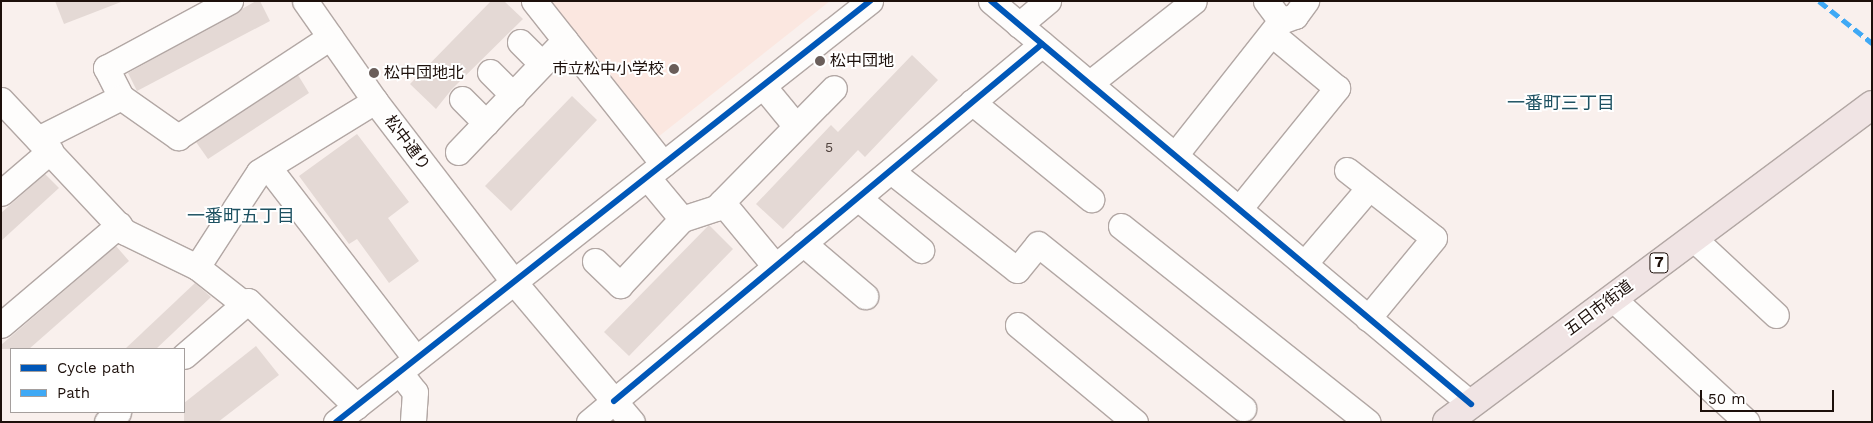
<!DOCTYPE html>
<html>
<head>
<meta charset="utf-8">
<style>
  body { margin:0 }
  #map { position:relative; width:1873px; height:423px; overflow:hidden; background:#f9f0ed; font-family:"Work Sans","Noto Sans JP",sans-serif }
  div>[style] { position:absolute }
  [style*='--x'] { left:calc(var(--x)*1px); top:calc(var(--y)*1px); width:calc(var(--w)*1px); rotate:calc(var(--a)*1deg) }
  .built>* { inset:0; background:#fbe7e0 }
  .building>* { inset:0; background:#e4d9d5 }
  .roads { filter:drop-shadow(1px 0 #b2a7a4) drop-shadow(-1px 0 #b2a7a4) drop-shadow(0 1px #b2a7a4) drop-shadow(0 -1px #b2a7a4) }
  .minor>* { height:25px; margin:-12.5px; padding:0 12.5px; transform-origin:12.5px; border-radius:12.5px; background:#fefdfc }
  .major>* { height:28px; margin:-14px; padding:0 14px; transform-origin:14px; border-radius:14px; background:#f0e4e4 }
  .quiet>* { height:5px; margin-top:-2.5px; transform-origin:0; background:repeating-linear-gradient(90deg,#3fa9f5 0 10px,transparent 0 15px) }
  .cycleway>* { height:6px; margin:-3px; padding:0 3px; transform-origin:3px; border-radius:3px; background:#0057b8 }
  .dots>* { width:14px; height:14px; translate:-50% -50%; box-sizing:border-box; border:2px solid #fff; border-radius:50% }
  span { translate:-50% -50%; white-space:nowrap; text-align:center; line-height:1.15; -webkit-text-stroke:4px #fff; paint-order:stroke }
  .number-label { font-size:14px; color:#50433e }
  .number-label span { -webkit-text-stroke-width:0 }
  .shield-label span { padding:1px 4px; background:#fff; border:1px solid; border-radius:4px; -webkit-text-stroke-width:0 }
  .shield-label { font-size:15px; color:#1d100b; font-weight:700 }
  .poi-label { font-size:16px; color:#1d100b }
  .left { translate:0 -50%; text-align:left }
  .right { translate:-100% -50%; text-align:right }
  .street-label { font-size:16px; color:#1d100b }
  .neighbourhood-label { font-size:18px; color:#1d5161 }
  .frame { position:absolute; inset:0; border:2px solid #1d100b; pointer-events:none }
  .legend { position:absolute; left:10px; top:348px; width:175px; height:65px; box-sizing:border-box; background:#fff; border:1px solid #a59f9d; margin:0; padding:6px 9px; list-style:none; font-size:15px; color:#1d100b }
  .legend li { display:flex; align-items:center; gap:10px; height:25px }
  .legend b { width:25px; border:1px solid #a59f9d }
  .scale { position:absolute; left:1700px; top:390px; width:134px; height:22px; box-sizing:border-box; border:2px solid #1d100b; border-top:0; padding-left:6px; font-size:15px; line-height:18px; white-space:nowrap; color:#1d100b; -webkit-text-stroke:4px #fff; paint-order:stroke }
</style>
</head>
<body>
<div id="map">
  <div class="built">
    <div style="clip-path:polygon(549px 1px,830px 1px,658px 137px)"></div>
  </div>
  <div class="building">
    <div style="clip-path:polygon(55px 1px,121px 1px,121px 2px,64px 24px)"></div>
    <div style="clip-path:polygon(256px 1px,260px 1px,270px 21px,137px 91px,128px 73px)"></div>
    <div style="clip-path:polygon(491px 1px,504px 1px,523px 19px,452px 89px,436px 109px,410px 84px)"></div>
    <div style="clip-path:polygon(912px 55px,938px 80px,865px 157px,858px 150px,783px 229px,756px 204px,831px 125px,838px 132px)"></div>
    <div style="clip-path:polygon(298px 75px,309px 93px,208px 159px,196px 142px)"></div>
    <div style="clip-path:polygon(572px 96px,597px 120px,511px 211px,485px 186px)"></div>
    <div style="clip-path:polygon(357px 134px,409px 202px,388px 218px,419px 261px,389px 283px,357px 239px,349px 244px,299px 176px)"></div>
    <div style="clip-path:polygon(45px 174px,59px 188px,1px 241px,1px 213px)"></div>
    <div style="clip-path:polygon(709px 225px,733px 249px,629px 356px,604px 332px)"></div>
    <div style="clip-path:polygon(116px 246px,129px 261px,29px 349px,1px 349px,1px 345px)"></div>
    <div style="clip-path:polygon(195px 283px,211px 297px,156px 349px,125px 349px)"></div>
    <div style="clip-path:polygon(256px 346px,279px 375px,218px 422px,184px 422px,184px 403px)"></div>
  </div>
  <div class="roads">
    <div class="minor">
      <div style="--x:305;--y:1;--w:122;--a:55"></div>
      <div style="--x:375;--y:101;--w:228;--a:52.5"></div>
      <div style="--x:514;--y:282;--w:183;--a:49.9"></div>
      <div style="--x:534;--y:1;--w:208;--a:51.6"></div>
      <div style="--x:991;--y:1;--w:627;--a:40.02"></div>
      <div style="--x:1266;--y:1;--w:25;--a:53"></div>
      <div style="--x:1019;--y:25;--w:38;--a:-40"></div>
      <div style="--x:520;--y:42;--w:31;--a:45"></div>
      <div style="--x:490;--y:72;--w:33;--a:45"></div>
      <div style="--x:1090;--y:83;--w:132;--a:-38.3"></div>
      <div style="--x:763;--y:86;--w:50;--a:50.6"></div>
      <div style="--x:121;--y:97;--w:33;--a:-117"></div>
      <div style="--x:106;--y:68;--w:141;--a:-28.4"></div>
      <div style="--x:462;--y:99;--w:34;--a:45"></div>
      <div style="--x:1;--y:100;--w:181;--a:46.8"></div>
      <div style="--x:125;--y:232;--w:80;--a:25.9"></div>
      <div style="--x:197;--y:267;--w:60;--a:38.2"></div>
      <div style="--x:972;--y:102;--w:154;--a:39.2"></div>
      <div style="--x:38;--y:139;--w:93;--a:-26.8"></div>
      <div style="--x:121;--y:97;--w:70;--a:35.1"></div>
      <div style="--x:178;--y:137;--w:182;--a:-33.3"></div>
      <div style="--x:458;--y:152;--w:155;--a:-46.3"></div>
      <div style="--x:1175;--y:155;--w:171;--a:-51.7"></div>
      <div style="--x:1281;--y:21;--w:15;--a:-20"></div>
      <div style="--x:1295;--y:16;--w:19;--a:-54"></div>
      <div style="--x:268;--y:167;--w:242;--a:52.4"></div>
      <div style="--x:1347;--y:170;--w:110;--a:38"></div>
      <div style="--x:1434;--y:238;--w:104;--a:129.5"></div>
      <div style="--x:891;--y:171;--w:160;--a:38.2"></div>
      <div style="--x:1017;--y:270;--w:33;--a:-51"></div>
      <div style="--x:1038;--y:244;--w:263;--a:38.7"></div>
      <div style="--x:647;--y:177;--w:55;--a:50.2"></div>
      <div style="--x:1;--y:193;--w:65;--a:-40.6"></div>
      <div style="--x:858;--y:198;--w:82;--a:39.5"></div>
      <div style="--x:722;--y:202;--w:83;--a:50.4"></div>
      <div style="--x:1239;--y:209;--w:156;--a:-51"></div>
      <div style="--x:1337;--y:88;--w:85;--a:-140.3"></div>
      <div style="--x:234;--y:210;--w:45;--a:-56.7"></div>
      <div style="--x:259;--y:172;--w:136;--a:-31.5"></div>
      <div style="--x:1121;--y:226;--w:315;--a:38.5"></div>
      <div style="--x:1693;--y:238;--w:113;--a:42.9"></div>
      <div style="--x:803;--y:243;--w:82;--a:40.5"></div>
      <div style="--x:595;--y:261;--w:35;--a:44"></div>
      <div style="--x:620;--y:285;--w:91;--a:-46.8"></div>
      <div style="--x:682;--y:219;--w:36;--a:-18"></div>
      <div style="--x:716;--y:208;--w:168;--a:-45.5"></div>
      <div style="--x:1304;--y:264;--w:88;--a:-49.6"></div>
      <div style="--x:197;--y:267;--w:61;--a:-57.1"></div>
      <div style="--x:1612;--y:298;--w:183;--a:42.6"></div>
      <div style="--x:1;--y:325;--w:155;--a:-40.3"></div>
      <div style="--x:1018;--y:325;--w:152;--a:39.7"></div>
      <div style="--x:184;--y:356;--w:84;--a:-40.7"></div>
      <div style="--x:248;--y:301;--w:151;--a:44.2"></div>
      <div style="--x:400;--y:373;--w:24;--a:52"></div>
      <div style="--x:415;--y:392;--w:30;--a:94"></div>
      <div style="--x:107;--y:422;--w:15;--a:-42"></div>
      <div style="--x:336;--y:422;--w:680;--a:-38.25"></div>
      <div style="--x:589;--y:422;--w:590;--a:-39.84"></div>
    </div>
    <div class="major">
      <div style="--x:1447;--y:422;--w:530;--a:-36.72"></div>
    </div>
  </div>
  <div class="quiet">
    <div style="--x:1819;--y:1;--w:68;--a:38.4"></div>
  </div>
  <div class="cycleway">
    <div style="--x:991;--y:1;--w:627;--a:40.02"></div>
    <div style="--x:614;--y:401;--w:557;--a:-39.83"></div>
    <div style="--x:336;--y:422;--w:680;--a:-38.25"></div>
  </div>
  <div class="dots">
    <div style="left:820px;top:61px;background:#6a5e5a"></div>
    <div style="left:674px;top:69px;background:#6a5e5a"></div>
    <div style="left:374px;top:73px;background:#6a5e5a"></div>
  </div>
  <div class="number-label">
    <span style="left:829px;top:147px">5</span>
  </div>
  <div class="shield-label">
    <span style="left:1659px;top:263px">7</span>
  </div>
  <div class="poi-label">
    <span class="left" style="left:830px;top:61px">松中団地</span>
    <span class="right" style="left:664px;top:69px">市立松中小学校</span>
    <span class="left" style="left:384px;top:73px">松中団地北</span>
  </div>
  <div class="street-label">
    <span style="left:407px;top:143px;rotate:53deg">松中通り</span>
    <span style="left:1599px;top:308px;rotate:-37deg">五日市街道</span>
  </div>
  <div class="neighbourhood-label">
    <span style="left:1561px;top:103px">一番町三丁目</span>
    <span style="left:241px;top:216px">一番町五丁目</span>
  </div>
  <div class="frame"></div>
  <ul class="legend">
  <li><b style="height:6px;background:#0057b8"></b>Cycle path</li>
  <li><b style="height:6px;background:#3fa9f5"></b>Path</li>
  </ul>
  <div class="scale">50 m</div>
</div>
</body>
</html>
